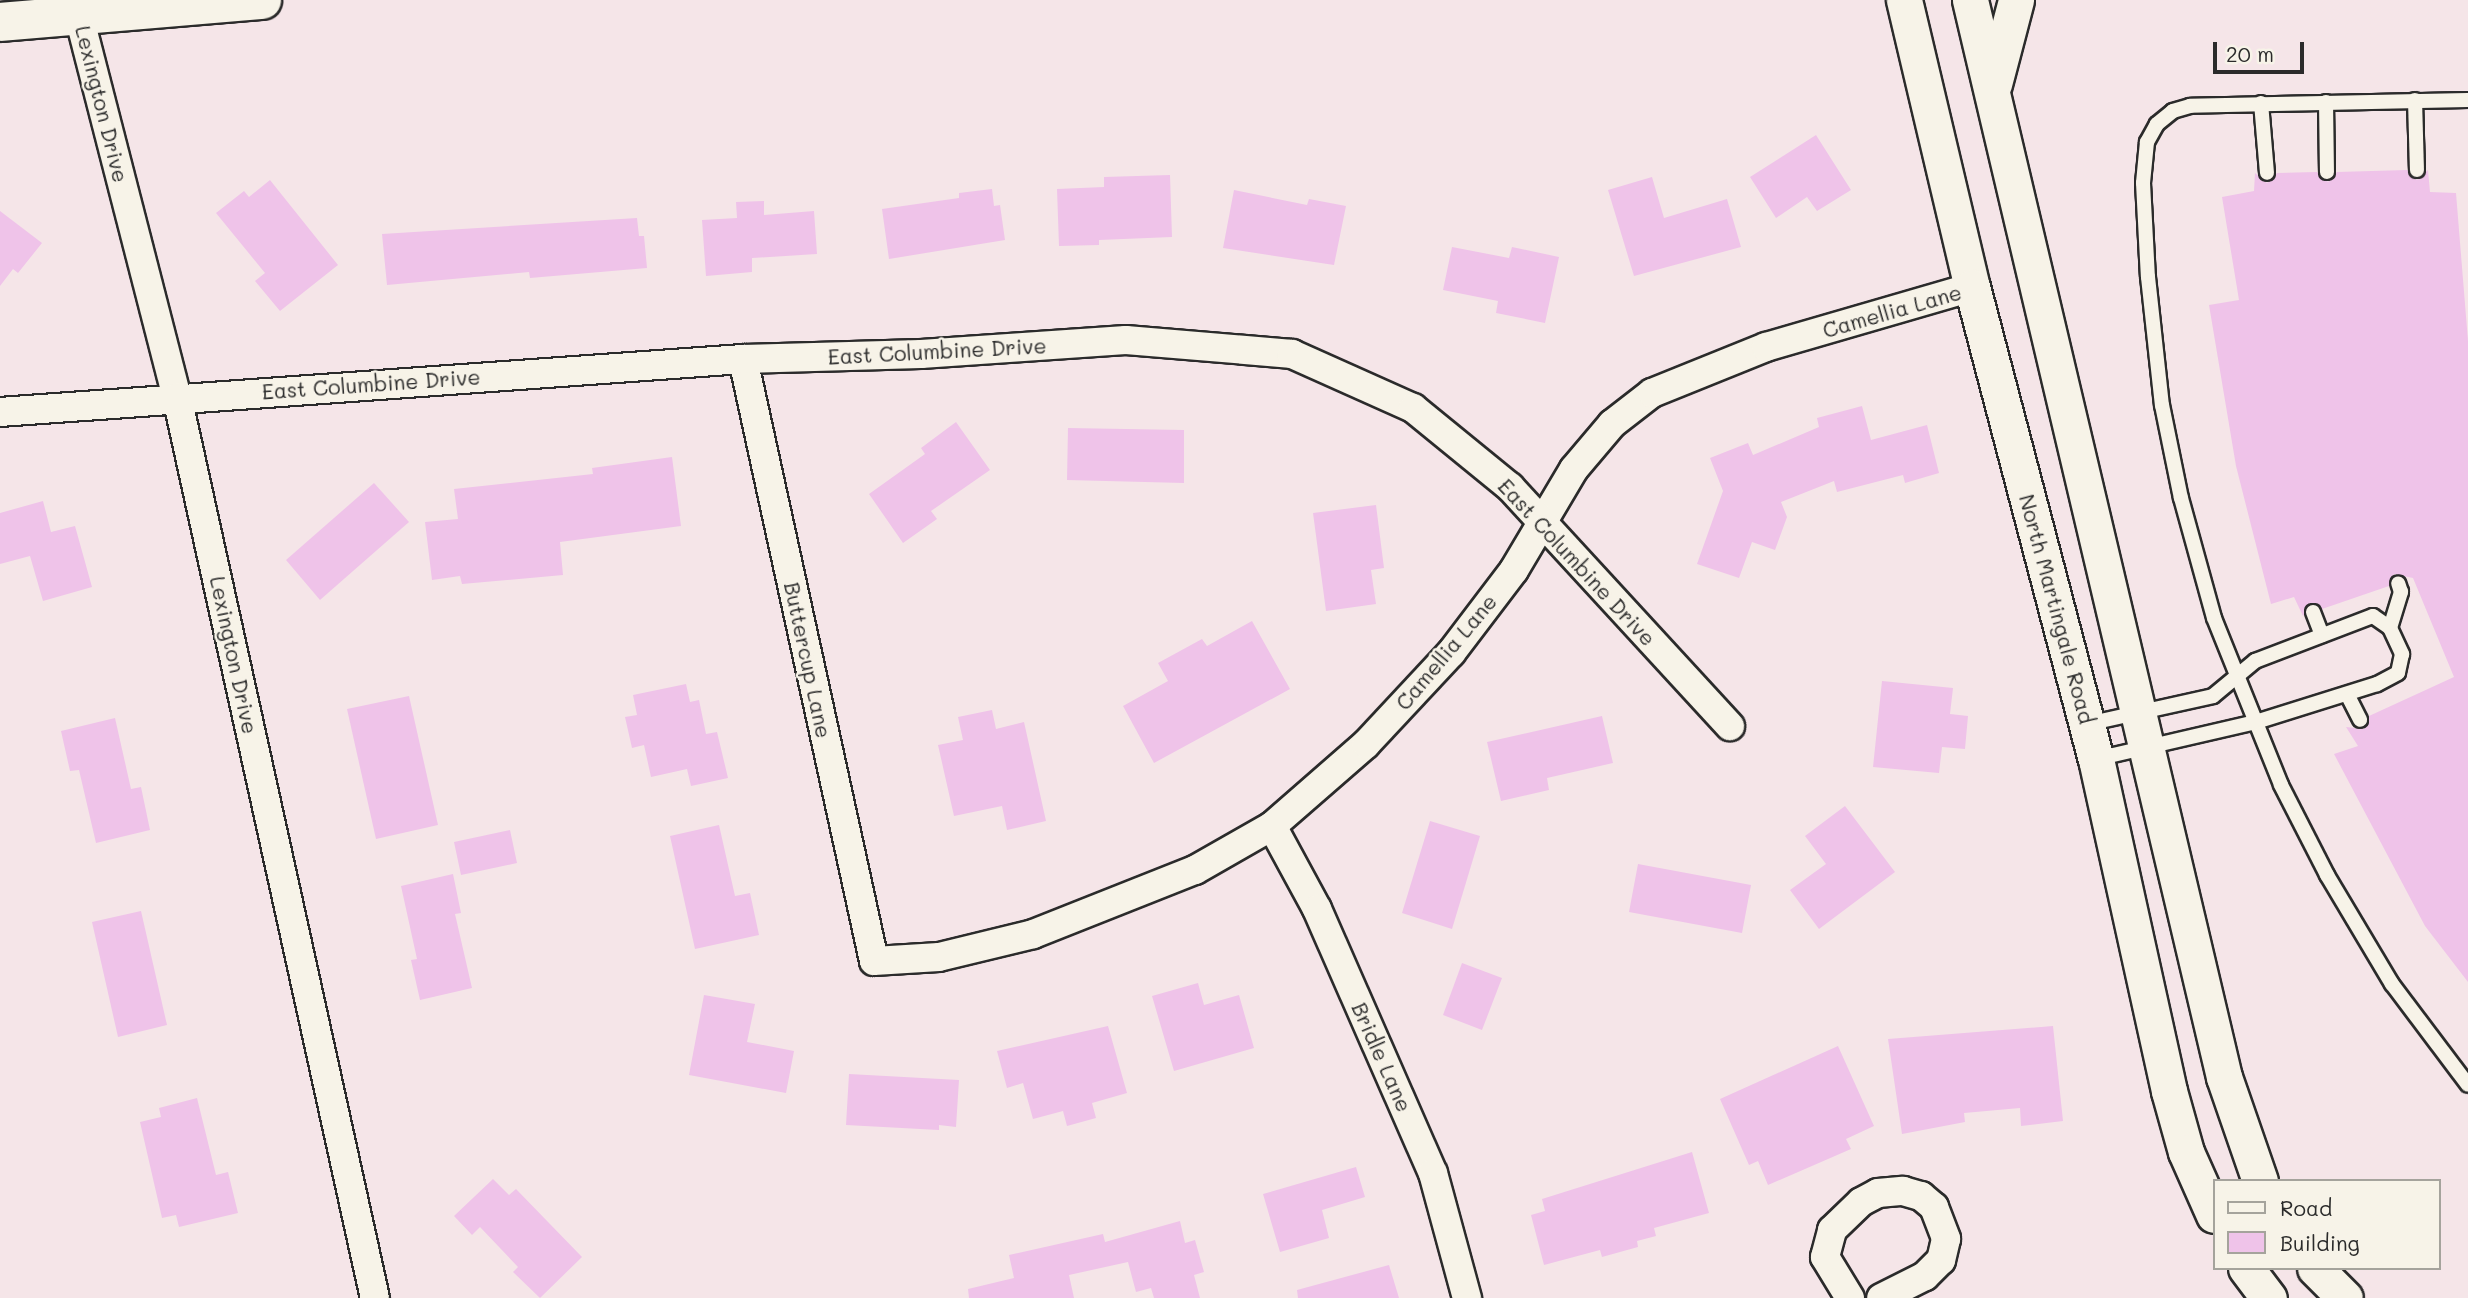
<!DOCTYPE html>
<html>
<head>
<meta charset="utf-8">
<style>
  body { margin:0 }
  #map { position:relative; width:2468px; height:1298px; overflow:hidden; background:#f5e5e8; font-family:Mali,sans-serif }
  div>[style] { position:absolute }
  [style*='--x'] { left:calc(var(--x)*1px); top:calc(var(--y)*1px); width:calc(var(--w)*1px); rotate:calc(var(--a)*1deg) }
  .building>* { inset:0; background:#efc3e9 }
  .roads { filter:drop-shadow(2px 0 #2b2b2b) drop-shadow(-2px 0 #2b2b2b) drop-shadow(0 2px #2b2b2b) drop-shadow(0 -2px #2b2b2b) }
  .service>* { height:14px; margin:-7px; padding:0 7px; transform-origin:7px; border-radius:7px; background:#f7f3e8 }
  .minor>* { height:28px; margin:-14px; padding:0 14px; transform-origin:14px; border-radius:14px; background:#f7f3e8 }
  .tertiary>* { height:35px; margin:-17.5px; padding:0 17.5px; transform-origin:17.5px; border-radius:17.5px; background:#f7f3e8 }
  .primary>* { height:38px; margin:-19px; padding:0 19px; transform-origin:19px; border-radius:19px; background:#f7f3e8 }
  span { translate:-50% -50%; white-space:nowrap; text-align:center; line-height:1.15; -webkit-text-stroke:5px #f7f3e8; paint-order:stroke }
  .street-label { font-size:21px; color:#2b2b2b }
  .legend { position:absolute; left:2213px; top:1179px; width:228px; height:91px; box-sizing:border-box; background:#f7f3e8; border:2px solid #a5a39c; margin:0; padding:9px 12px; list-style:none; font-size:21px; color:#2b2b2b }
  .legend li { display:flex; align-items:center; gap:14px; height:35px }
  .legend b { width:35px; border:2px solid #a5a39c }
  .scale { position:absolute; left:2213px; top:42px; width:91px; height:32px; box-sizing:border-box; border:4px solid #2b2b2b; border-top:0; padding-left:9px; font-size:21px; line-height:24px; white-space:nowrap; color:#2b2b2b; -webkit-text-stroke:5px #f7f3e8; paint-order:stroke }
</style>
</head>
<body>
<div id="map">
  <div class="building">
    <div style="clip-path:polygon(1816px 135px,1851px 190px,1817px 211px,1807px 197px,1776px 218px,1750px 177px)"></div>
    <div style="clip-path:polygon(2407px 170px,2417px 180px,2428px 170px,2430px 192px,2456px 193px,2468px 341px,2468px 982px,2425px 926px,2334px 754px,2358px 746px,2346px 727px,2364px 729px,2369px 716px,2454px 677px,2413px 578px,2394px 574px,2389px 586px,2322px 609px,2310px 603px,2303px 616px,2294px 597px,2271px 604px,2236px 466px,2209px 305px,2239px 300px,2222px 197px,2254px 191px,2255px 173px,2267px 183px,2277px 173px,2317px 172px,2328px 182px,2337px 172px)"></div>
    <div style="clip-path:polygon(1170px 175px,1172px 237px,1099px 240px,1099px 245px,1059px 246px,1057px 189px,1104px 187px,1104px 177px)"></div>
    <div style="clip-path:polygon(1652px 177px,1664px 218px,1727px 199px,1741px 247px,1634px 276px,1608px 190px)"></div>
    <div style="clip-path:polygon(270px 180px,338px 265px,280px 311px,255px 281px,265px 273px,216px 213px,244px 191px,249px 197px)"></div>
    <div style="clip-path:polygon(992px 189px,994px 206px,1000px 205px,1005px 240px,889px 259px,882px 209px,959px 198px,959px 193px)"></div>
    <div style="clip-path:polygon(1234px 190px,1307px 205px,1309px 199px,1346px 206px,1334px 265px,1223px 248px)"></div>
    <div style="clip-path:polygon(764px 201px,764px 215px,814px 211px,817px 254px,752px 258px,752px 272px,706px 276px,702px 220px,737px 218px,736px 202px)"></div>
    <div style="clip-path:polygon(0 211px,42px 243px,18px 273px,13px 269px,0 286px)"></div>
    <div style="clip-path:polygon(637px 218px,639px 236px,644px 236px,647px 268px,530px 278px,529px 272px,387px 285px,382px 234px)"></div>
    <div style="clip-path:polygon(1452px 247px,1509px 258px,1512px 247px,1559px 257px,1545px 323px,1496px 313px,1498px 301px,1443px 290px)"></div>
    <div style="clip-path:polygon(1862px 406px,1871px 440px,1927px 425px,1939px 473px,1905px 483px,1903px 475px,1837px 492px,1834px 481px,1781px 502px,1787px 517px,1775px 550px,1752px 542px,1739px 578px,1697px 564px,1723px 491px,1710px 458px,1748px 443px,1753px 455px,1819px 427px,1817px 418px)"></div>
    <div style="clip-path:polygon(956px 422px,990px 470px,931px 511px,937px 519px,903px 543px,869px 494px,925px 454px,921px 448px)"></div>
    <div style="clip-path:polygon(1068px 428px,1184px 430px,1184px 483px,1067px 480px)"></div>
    <div style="clip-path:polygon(672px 457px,681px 526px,560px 542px,563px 575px,462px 584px,460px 576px,432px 580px,425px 522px,458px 519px,454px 489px,593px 474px,592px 468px)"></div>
    <div style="clip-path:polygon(374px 483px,409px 522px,320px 600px,286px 560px)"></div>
    <div style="clip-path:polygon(43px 501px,51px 532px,75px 526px,92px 587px,43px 601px,30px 556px,0 564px,0 513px)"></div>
    <div style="clip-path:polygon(1376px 505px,1384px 568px,1371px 570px,1376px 604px,1326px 611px,1313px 513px)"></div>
    <div style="clip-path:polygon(1252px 621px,1290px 689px,1154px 763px,1123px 706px,1168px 681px,1158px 663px,1202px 639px,1207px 646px)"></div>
    <div style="clip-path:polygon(1882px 681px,1953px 688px,1950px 714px,1968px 716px,1965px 749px,1942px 747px,1939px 773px,1873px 767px)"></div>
    <div style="clip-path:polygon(686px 684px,690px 702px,699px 700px,706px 734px,717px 732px,728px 778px,691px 786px,687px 769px,651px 777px,644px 745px,632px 748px,625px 717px,637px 715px,633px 695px)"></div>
    <div style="clip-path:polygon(409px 696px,438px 825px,376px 839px,347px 709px)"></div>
    <div style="clip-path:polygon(992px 710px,996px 729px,1024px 722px,1046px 821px,1007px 830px,1002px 806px,954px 816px,938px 745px,963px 740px,958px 717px)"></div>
    <div style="clip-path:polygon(1602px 716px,1613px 763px,1547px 778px,1549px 790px,1501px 801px,1487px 742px)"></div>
    <div style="clip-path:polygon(115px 718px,131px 789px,141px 787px,150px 830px,96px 843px,79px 770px,70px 771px,61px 731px)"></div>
    <div style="clip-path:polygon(1845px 806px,1895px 872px,1819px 929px,1790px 890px,1826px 864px,1805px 836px)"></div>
    <div style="clip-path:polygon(1430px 821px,1480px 836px,1452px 929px,1402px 913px)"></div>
    <div style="clip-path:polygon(719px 825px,735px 896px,750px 893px,759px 935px,695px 949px,670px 836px)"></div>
    <div style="clip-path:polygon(510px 830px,517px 863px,461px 875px,454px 842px)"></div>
    <div style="clip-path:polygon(1638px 864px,1751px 885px,1742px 933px,1629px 912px)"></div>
    <div style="clip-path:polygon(453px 874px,461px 913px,455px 914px,472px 988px,420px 1000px,411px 960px,417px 959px,401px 886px)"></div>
    <div style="clip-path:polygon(141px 911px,167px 1025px,118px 1037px,92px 922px)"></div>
    <div style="clip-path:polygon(1462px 963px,1502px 978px,1482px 1030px,1443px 1015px)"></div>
    <div style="clip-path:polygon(1198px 983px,1204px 1005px,1239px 995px,1254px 1048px,1174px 1071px,1152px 996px)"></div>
    <div style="clip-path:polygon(704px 995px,755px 1004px,747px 1042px,794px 1051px,786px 1093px,689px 1075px)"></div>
    <div style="clip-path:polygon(1108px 1026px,1127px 1093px,1092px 1103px,1096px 1118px,1067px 1126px,1063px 1111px,1033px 1119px,1023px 1083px,1007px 1088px,997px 1051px)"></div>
    <div style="clip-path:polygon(2053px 1026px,2063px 1121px,2021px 1126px,2020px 1108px,1964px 1113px,1965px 1122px,1902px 1134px,1888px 1039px)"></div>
    <div style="clip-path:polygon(1838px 1046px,1874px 1126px,1846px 1139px,1851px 1149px,1768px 1185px,1758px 1161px,1749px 1165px,1720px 1099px)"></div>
    <div style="clip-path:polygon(849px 1074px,959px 1080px,956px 1127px,939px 1125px,939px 1130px,846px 1125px)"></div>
    <div style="clip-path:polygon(197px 1098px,216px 1175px,228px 1172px,238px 1213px,179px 1227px,176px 1215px,162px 1218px,140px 1122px,161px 1117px,159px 1108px)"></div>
    <div style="clip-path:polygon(1692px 1152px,1709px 1213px,1654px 1228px,1656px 1236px,1637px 1241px,1638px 1247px,1602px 1257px,1600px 1250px,1544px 1265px,1531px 1215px,1545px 1211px,1542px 1199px)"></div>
    <div style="clip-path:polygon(1356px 1167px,1365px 1197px,1322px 1210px,1329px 1238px,1280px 1252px,1263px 1194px)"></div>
    <div style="clip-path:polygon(493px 1179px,509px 1195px,516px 1189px,582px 1257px,540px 1298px,513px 1272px,518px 1267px,480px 1227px,472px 1235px,454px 1216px)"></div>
    <div style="clip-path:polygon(1180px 1221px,1185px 1243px,1195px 1240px,1204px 1272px,1194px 1275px,1200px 1298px,1154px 1298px,1151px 1288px,1136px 1292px,1128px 1262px,1069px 1275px,1074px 1298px,969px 1298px,968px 1289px,1014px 1278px,1009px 1255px,1103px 1234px,1105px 1242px)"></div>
    <div style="clip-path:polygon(1389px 1265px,1399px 1298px,1298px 1298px,1297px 1290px)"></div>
  </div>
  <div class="roads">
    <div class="service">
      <div style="--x:2415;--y:100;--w:70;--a:88.4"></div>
      <div style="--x:2468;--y:100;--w:278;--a:178.8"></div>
      <div style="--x:2190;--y:106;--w:18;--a:164"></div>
      <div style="--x:2173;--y:111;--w:21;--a:141"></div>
      <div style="--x:2157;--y:124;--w:21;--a:119"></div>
      <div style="--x:2147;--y:142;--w:41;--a:95.6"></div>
      <div style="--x:2143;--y:183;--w:94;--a:87"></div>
      <div style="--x:2148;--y:277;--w:129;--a:83.8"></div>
      <div style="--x:2162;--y:405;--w:95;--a:78.5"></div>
      <div style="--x:2181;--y:498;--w:124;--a:74.6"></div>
      <div style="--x:2214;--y:618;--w:180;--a:68.1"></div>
      <div style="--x:2281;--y:785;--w:101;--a:62.9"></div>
      <div style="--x:2327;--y:875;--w:127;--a:59.2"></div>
      <div style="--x:2392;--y:984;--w:126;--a:53"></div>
      <div style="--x:2326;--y:102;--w:70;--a:89.2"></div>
      <div style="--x:2261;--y:103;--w:70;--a:85.1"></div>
      <div style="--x:2313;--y:612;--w:25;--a:69"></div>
      <div style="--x:2390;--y:628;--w:38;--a:-73"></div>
      <div style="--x:2401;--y:592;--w:9;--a:-108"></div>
      <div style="--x:2347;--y:694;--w:29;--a:63"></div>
      <div style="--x:2087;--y:724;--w:129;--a:-12.5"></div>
      <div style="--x:2213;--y:696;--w:55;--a:-39.8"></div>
      <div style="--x:2255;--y:661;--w:126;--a:-20.9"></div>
      <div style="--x:2373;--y:616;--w:21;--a:35"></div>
      <div style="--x:2390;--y:628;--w:29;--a:65"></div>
      <div style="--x:2402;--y:654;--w:19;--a:102"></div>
      <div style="--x:2398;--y:673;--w:24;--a:152"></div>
      <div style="--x:2377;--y:684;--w:127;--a:162.6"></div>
      <div style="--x:2256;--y:722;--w:164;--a:167"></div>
    </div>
    <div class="minor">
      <div style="--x:79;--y:16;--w:393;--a:75.6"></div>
      <div style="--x:177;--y:397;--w:922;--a:77.61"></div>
      <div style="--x:743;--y:359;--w:616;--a:77.72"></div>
      <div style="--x:874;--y:961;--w:65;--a:-3.5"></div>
      <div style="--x:939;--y:957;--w:97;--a:-13.7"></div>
      <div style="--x:1033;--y:934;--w:174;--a:-21.6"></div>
      <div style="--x:1195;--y:870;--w:89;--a:-29.7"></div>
      <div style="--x:1272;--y:826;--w:125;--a:-41.1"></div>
      <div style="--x:1366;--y:744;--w:125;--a:-47"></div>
      <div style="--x:1451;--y:653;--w:104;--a:-52.8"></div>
      <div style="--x:1514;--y:570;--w:117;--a:-59.3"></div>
      <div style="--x:1574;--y:469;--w:59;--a:-49.8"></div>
      <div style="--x:1612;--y:424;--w:51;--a:-37.8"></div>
      <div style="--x:1652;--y:393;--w:123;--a:-22"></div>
      <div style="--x:1766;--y:347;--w:215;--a:-16.2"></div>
      <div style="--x:0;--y:412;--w:745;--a:-4.08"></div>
      <div style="--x:743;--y:359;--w:178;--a:-1.6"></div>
      <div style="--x:921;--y:354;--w:205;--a:-3.9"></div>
      <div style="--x:1126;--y:340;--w:167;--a:4.8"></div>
      <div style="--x:1292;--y:354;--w:133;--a:24.1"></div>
      <div style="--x:1413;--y:408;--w:125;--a:39.2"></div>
      <div style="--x:1510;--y:487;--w:325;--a:47.4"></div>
      <div style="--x:1272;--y:826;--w:94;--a:61.5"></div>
      <div style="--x:1317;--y:909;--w:288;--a:66.3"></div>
      <div style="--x:1433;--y:1173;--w:130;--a:74.8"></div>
      <div style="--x:1850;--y:1298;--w:48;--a:-121.4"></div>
      <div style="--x:1825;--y:1257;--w:28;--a:-75"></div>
      <div style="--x:1832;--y:1230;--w:40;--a:-44"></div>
      <div style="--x:1861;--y:1202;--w:19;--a:-28"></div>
      <div style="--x:1878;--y:1193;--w:25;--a:-5"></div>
      <div style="--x:1903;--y:1191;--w:19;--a:16"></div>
      <div style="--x:1921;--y:1196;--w:17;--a:40"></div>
      <div style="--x:1934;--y:1207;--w:34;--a:69"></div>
      <div style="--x:1946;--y:1239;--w:22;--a:103"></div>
      <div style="--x:1941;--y:1260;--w:23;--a:135"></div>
      <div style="--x:1925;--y:1276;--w:49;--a:153.4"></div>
    </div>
    <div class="tertiary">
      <div style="--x:1904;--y:0;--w:295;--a:76.7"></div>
      <div style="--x:1972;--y:287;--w:488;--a:75.3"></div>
      <div style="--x:2096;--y:759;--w:340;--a:77.6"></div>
      <div style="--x:2169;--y:1091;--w:63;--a:74.4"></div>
      <div style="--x:2186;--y:1152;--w:69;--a:66"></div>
      <div style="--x:1970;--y:0;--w:1107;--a:76.73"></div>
      <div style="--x:2224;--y:1077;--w:110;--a:70.9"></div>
      <div style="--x:1994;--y:84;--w:87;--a:-75.3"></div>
      <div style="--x:2246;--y:1268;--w:38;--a:53"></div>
      <div style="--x:2315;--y:1268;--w:42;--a:45"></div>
    </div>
    <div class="primary">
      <div style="--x:0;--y:22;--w:263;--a:-4.8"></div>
    </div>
  </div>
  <div class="street-label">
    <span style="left:102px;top:104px;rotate:76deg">Lexington Drive</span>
    <span style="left:1892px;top:311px;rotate:-16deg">Camellia Lane</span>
    <span style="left:937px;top:351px;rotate:-3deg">East Columbine Drive</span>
    <span style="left:371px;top:384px;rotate:-4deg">East Columbine Drive</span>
    <span style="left:1577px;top:562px;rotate:47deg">East Columbine Drive</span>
    <span style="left:2057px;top:609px;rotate:75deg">North Martingale Road</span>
    <span style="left:1446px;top:652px;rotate:-50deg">Camellia Lane</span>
    <span style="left:234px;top:655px;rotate:78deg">Lexington Drive</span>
    <span style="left:808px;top:660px;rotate:78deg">Buttercup Lane</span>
    <span style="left:1382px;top:1057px;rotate:66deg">Bridle Lane</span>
  </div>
  <ul class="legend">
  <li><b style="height:9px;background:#f7f3e8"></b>Road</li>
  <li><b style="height:19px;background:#efc3e9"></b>Building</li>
  </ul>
  <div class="scale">20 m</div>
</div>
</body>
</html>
